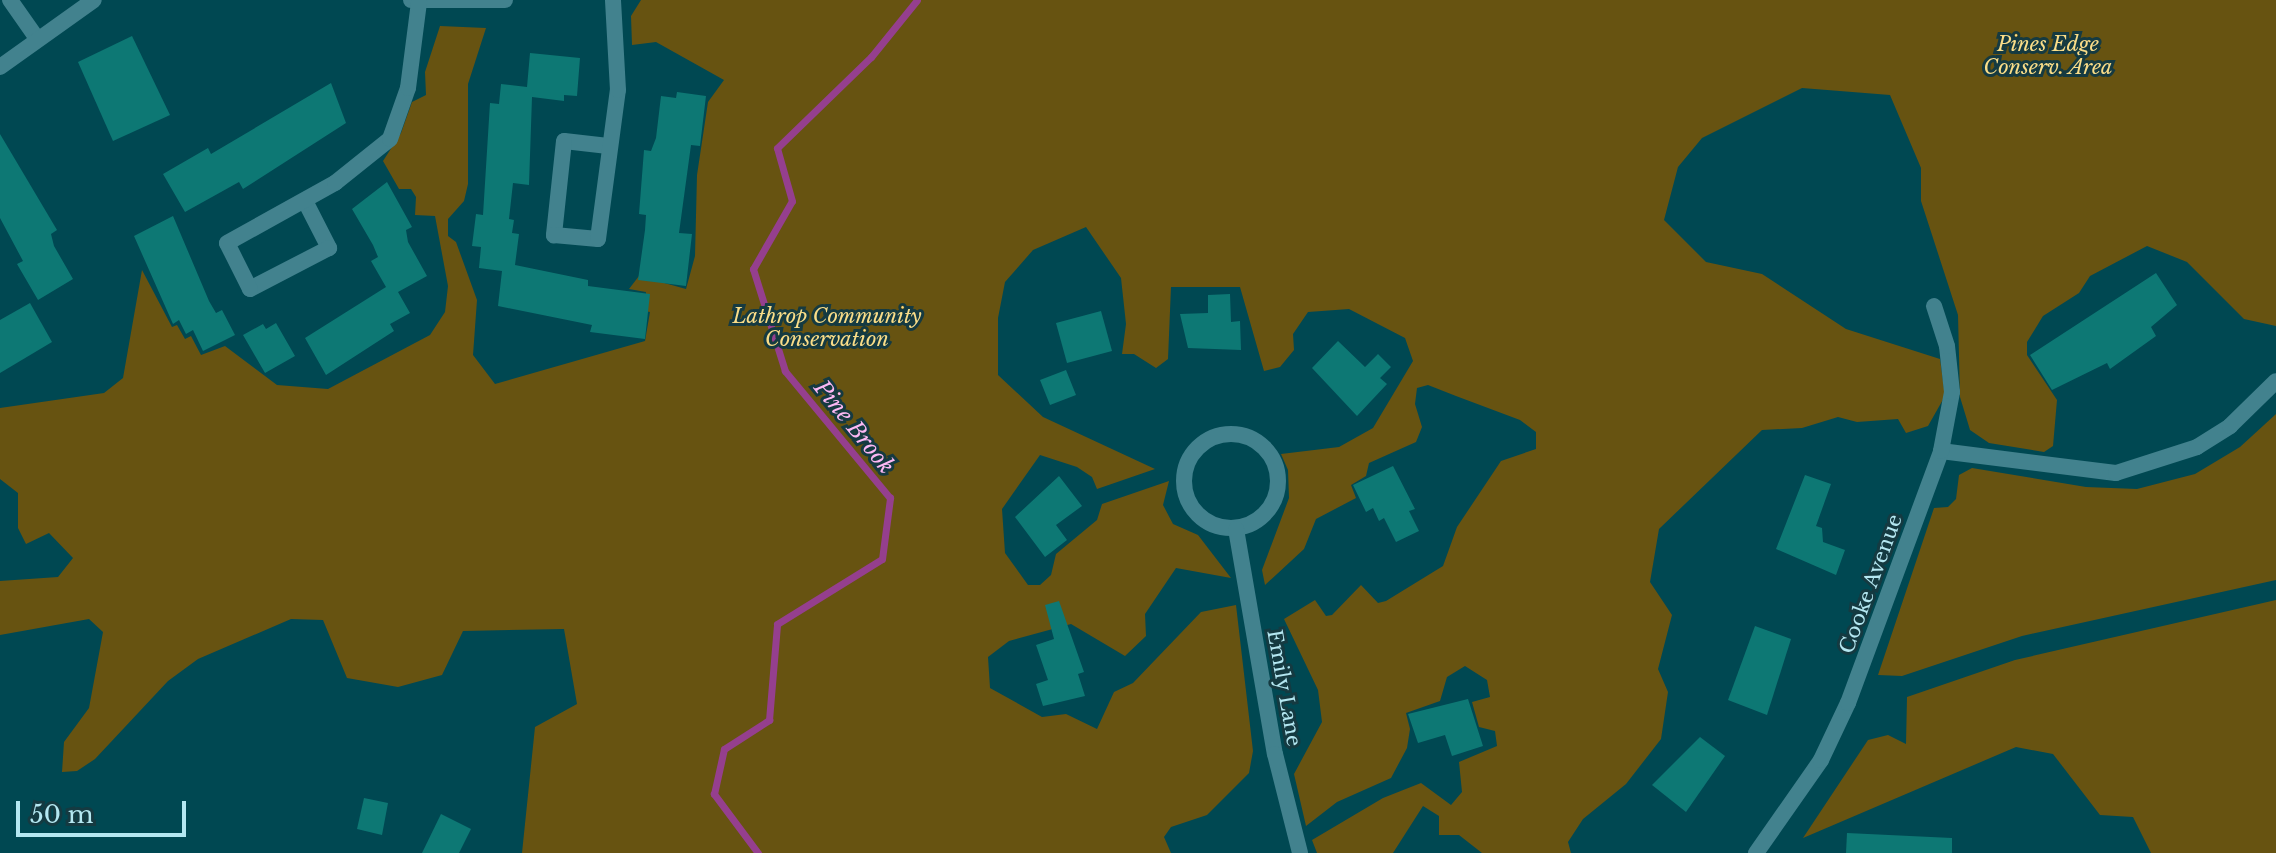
<!DOCTYPE html>
<html>
<head>
<meta charset="utf-8">
<style>
  body { margin:0 }
  #map { position:relative; width:2276px; height:853px; overflow:hidden; background:#004852; font-family:"Libre Baskerville",serif }
  div>[style] { position:absolute }
  [style*='--x'] { left:calc(var(--x)*1px); top:calc(var(--y)*1px); width:calc(var(--w)*1px); rotate:calc(var(--a)*1deg) }
  .green>* { inset:0; background:#675311 }
  .stream>* { height:7px; margin:-3.5px; padding:0 3.5px; transform-origin:3.5px; border-radius:3.5px; background:#953f8e }
  .building>* { inset:0; background:#0d7874 }
  .street>* { height:16px; margin:-8px; padding:0 8px; transform-origin:8px; border-radius:8px; background:#42828e }
  .street>.ring { margin:-8px; padding:0; box-sizing:content-box; background:none; border:16px solid #42828e; border-radius:50% }
  span { translate:-50% -50%; white-space:nowrap; text-align:center; line-height:1.15; -webkit-text-stroke:6px #153a41; paint-order:stroke }
  .park-label { font-size:20px; color:#fadd88; font-style:italic }
  .street-label { font-size:20px; color:#b4e7f1 }
  .water-label { font-size:22px; color:#fcb8f4; font-style:italic }
  .scale { position:absolute; left:16px; top:801px; width:170px; height:36px; box-sizing:border-box; border:4px solid #b4e7f1; border-top:0; padding-left:10px; font-size:24px; line-height:28px; white-space:nowrap; color:#b4e7f1; -webkit-text-stroke:6px #153a41; paint-order:stroke }
</style>
</head>
<body>
<div id="map">
  <div class="green">
    <div style="clip-path:polygon(641px 0,2276px 0,2276px 326px,2244px 319px,2187px 262px,2147px 246px,2090px 276px,2079px 293px,2043px 316px,2027px 342px,2027px 355px,2057px 400px,2053px 446px,2044px 452px,1989px 443px,1970px 430px,1967px 420px,1960px 397px,1958px 315px,1921px 201px,1921px 168px,1890px 95px,1802px 88px,1702px 138px,1678px 167px,1664px 220px,1706px 262px,1762px 274px,1846px 329px,1940px 359px,1945px 396px,1928px 426px,1906px 433px,1898px 419px,1857px 422px,1838px 417px,1802px 428px,1762px 430px,1659px 529px,1650px 582px,1672px 615px,1658px 669px,1668px 692px,1661px 739px,1626px 784px,1583px 819px,1568px 842px,1571px 853px,1482px 853px,1459px 835px,1439px 835px,1439px 816px,1423px 806px,1393px 853px,1317px 853px,1312px 840px,1383px 798px,1421px 783px,1451px 805px,1462px 792px,1459px 762px,1497px 746px,1495px 731px,1479px 727px,1472px 702px,1490px 697px,1487px 680px,1465px 666px,1447px 677px,1440px 701px,1406px 713px,1410px 729px,1407px 748px,1391px 778px,1337px 802px,1306px 826px,1294px 774px,1322px 722px,1318px 690px,1284px 619px,1315px 600px,1326px 616px,1332px 615px,1361px 585px,1378px 603px,1386px 601px,1443px 566px,1457px 527px,1501px 461px,1536px 449px,1536px 432px,1520px 420px,1456px 396px,1428px 385px,1417px 388px,1415px 404px,1422px 427px,1416px 442px,1369px 463px,1366px 476px,1351px 485px,1356px 498px,1316px 519px,1304px 549px,1265px 585px,1262px 570px,1289px 498px,1288px 470px,1281px 454px,1339px 447px,1373px 428px,1413px 361px,1405px 338px,1349px 309px,1308px 312px,1293px 334px,1294px 350px,1280px 367px,1264px 371px,1240px 287px,1171px 287px,1168px 359px,1156px 368px,1134px 354px,1122px 354px,1126px 324px,1121px 278px,1086px 227px,1033px 250px,1005px 282px,998px 318px,998px 375px,1043px 417px,1155px 469px,1097px 489px,1092px 477px,1077px 467px,1040px 455px,1002px 509px,1005px 553px,1028px 585px,1040px 585px,1051px 575px,1056px 554px,1097px 520px,1102px 504px,1169px 481px,1163px 505px,1173px 524px,1198px 535px,1231px 578px,1176px 568px,1145px 614px,1146px 636px,1125px 656px,1071px 624px,1009px 641px,988px 657px,990px 688px,1042px 717px,1066px 714px,1097px 729px,1114px 692px,1133px 683px,1201px 612px,1236px 605px,1253px 751px,1249px 773px,1207px 815px,1171px 827px,1164px 837px,1171px 853px,522px 853px,535px 727px,577px 704px,564px 629px,463px 631px,442px 675px,398px 687px,347px 678px,323px 620px,291px 619px,198px 659px,168px 681px,95px 759px,77px 771px,62px 772px,64px 742px,89px 708px,103px 632px,89px 619px,0 635px,0 581px,58px 577px,73px 558px,49px 533px,26px 544px,18px 528px,18px 493px,0 479px,0 408px,104px 393px,123px 378px,142px 270px,172px 327px,177px 325px,185px 339px,191px 336px,201px 355px,225px 346px,277px 385px,328px 389px,430px 335px,445px 312px,448px 286px,435px 216px,415px 215px,416px 197px,411px 189px,399px 189px,383px 161px,401px 133px,412px 102px,426px 95px,425px 72px,440px 26px,486px 28px,468px 84px,468px 184px,464px 201px,448px 219px,448px 236px,456px 242px,477px 300px,473px 355px,495px 384px,645px 341px,650px 312px,644px 311px,646px 292px,629px 289px,639px 276px,686px 289px,695px 256px,697px 175px,708px 102px,724px 80px,656px 42px,632px 45px,631px 16px)"></div>
    <div style="clip-path:polygon(2276px 414px,2276px 580px,2022px 636px,1902px 676px,1878px 675px,1934px 508px,1948px 507px,1956px 499px,1959px 475px,1972px 468px,2086px 487px,2137px 489px,2195px 474px,2240px 447px)"></div>
    <div style="clip-path:polygon(2276px 600px,2276px 853px,2151px 853px,2133px 817px,2100px 815px,2053px 754px,2016px 747px,1803px 838px,1868px 740px,1888px 735px,1906px 744px,1907px 697px,2015px 660px)"></div>
  </div>
  <div class="stream">
    <div style="--x:758;--y:853;--w:74;--a:-126.7"></div>
    <div style="--x:714;--y:794;--w:46;--a:-77.5"></div>
    <div style="--x:724;--y:749;--w:54;--a:-32.8"></div>
    <div style="--x:769;--y:720;--w:96;--a:-85.2"></div>
    <div style="--x:777;--y:624;--w:123;--a:-31.8"></div>
    <div style="--x:882;--y:559;--w:62;--a:-82.5"></div>
    <div style="--x:890;--y:498;--w:165;--a:-129.6"></div>
    <div style="--x:785;--y:371;--w:107;--a:-107.4"></div>
    <div style="--x:753;--y:269;--w:78;--a:-60.2"></div>
    <div style="--x:792;--y:201;--w:55;--a:-105.8"></div>
    <div style="--x:777;--y:148;--w:131;--a:-44.1"></div>
    <div style="--x:871;--y:57;--w:73;--a:-51.1"></div>
  </div>
  <div class="building">
    <div style="clip-path:polygon(132px 36px,170px 115px,113px 141px,78px 62px)"></div>
    <div style="clip-path:polygon(530px 53px,580px 58px,577px 96px,564px 95px,564px 101px,532px 97px,529px 185px,513px 183px,509px 219px,514px 220px,512px 233px,519px 234px,515px 265px,588px 280px,588px 286px,650px 294px,645px 339px,590px 332px,592px 325px,498px 306px,502px 271px,479px 268px,481px 247px,472px 246px,476px 214px,483px 215px,490px 103px,499px 104px,501px 84px,527px 87px)"></div>
    <div style="clip-path:polygon(331px 83px,346px 123px,243px 189px,239px 182px,185px 212px,163px 174px,208px 148px,211px 154px)"></div>
    <div style="clip-path:polygon(677px 92px,706px 96px,700px 146px,691px 145px,679px 233px,692px 234px,686px 286px,638px 280px,645px 230px,646px 215px,639px 214px,644px 150px,651px 151px,656px 138px,661px 96px,676px 98px)"></div>
    <div style="clip-path:polygon(0 134px,57px 230px,51px 234px,54px 246px,73px 279px,38px 300px,17px 264px,23px 261px,0 218px)"></div>
    <div style="clip-path:polygon(387px 182px,412px 227px,406px 230px,408px 242px,427px 276px,398px 292px,410px 313px,390px 324px,394px 331px,326px 375px,305px 338px,386px 287px,371px 261px,378px 257px,373px 245px,352px 209px)"></div>
    <div style="clip-path:polygon(173px 216px,209px 301px,216px 313px,222px 310px,235px 335px,203px 351px,193px 330px,186px 334px,179px 320px,173px 324px,134px 236px)"></div>
    <div style="clip-path:polygon(2156px 273px,2177px 305px,2151px 327px,2156px 336px,2110px 369px,2107px 363px,2052px 390px,2030px 355px)"></div>
    <div style="clip-path:polygon(1230px 294px,1231px 322px,1240px 321px,1241px 350px,1188px 348px,1180px 314px,1208px 313px,1208px 295px)"></div>
    <div style="clip-path:polygon(30px 303px,52px 342px,0 373px,0 320px)"></div>
    <div style="clip-path:polygon(1101px 311px,1112px 351px,1067px 363px,1056px 323px)"></div>
    <div style="clip-path:polygon(276px 323px,295px 356px,265px 373px,243px 335px,263px 324px,266px 329px)"></div>
    <div style="clip-path:polygon(1338px 341px,1365px 367px,1378px 354px,1391px 367px,1380px 378px,1387px 384px,1357px 416px,1312px 368px)"></div>
    <div style="clip-path:polygon(1066px 370px,1076px 395px,1050px 405px,1040px 380px)"></div>
    <div style="clip-path:polygon(1393px 466px,1415px 509px,1409px 511px,1419px 531px,1396px 542px,1384px 518px,1379px 521px,1373px 508px,1366px 512px,1353px 485px)"></div>
    <div style="clip-path:polygon(1805px 475px,1831px 484px,1816px 526px,1822px 528px,1823px 542px,1845px 550px,1836px 575px,1776px 549px)"></div>
    <div style="clip-path:polygon(1059px 476px,1082px 506px,1056px 525px,1067px 540px,1045px 557px,1015px 517px)"></div>
    <div style="clip-path:polygon(1059px 601px,1084px 672px,1078px 674px,1085px 696px,1043px 706px,1036px 684px,1048px 680px,1036px 645px,1054px 639px,1045px 605px)"></div>
    <div style="clip-path:polygon(1755px 626px,1791px 639px,1767px 715px,1728px 700px)"></div>
    <div style="clip-path:polygon(1468px 699px,1483px 746px,1452px 756px,1445px 735px,1418px 743px,1408px 714px)"></div>
    <div style="clip-path:polygon(1700px 737px,1725px 756px,1686px 812px,1652px 785px)"></div>
    <div style="clip-path:polygon(364px 798px,388px 803px,382px 835px,357px 829px)"></div>
    <div style="clip-path:polygon(441px 814px,471px 829px,459px 853px,422px 853px)"></div>
    <div style="clip-path:polygon(1847px 833px,1952px 838px,1952px 853px,1846px 853px)"></div>
  </div>
  <div class="street">
    <div style="--x:10;--y:0;--w:45;--a:54.9"></div>
    <div style="--x:411;--y:0;--w:94;--a:0"></div>
    <div style="--x:0;--y:67;--w:115;--a:-35.5"></div>
    <div style="--x:608;--y:146;--w:44;--a:-173.5"></div>
    <div style="--x:564;--y:141;--w:95;--a:96.1"></div>
    <div style="--x:554;--y:235;--w:44;--a:5.2"></div>
    <div style="--x:598;--y:239;--w:150;--a:-82.4"></div>
    <div style="--x:618;--y:90;--w:90;--a:-93.2"></div>
    <div style="--x:305;--y:201;--w:53;--a:62.9"></div>
    <div style="--x:329;--y:248;--w:89;--a:152.6"></div>
    <div style="--x:250;--y:289;--w:51;--a:-116.6"></div>
    <div style="--x:227;--y:243;--w:124;--a:-29.1"></div>
    <div style="--x:335;--y:183;--w:70;--a:-38.7"></div>
    <div style="--x:390;--y:139;--w:54;--a:-70.6"></div>
    <div style="--x:408;--y:88;--w:87;--a:-82.7"></div>
    <div class="ring" style="left:1184px;top:434px;width:78px;height:78px"></div>
    <div style="--x:1941;--y:451;--w:176;--a:7.2"></div>
    <div style="--x:2116;--y:473;--w:85;--a:-17.8"></div>
    <div style="--x:2197;--y:447;--w:39;--a:-32"></div>
    <div style="--x:2230;--y:426;--w:64;--a:-44.4"></div>
    <div style="--x:1236;--y:529;--w:228;--a:80.2"></div>
    <div style="--x:1275;--y:754;--w:102;--a:75.8"></div>
    <div style="--x:1756;--y:853;--w:113;--a:-55"></div>
    <div style="--x:1821;--y:760;--w:63;--a:-64.7"></div>
    <div style="--x:1848;--y:703;--w:269;--a:-69.7"></div>
    <div style="--x:1941;--y:451;--w:60;--a:-79.4"></div>
    <div style="--x:1952;--y:392;--w:46;--a:-96.2"></div>
    <div style="--x:1947;--y:346;--w:42;--a:-108"></div>
  </div>
  <div class="park-label">
    <span style="left:2048px;top:56px">Pines Edge<br>Conserv. Area</span>
    <span style="left:827px;top:328px">Lathrop Community<br>Conservation</span>
  </div>
  <div class="street-label">
    <span style="left:1871px;top:584px;rotate:-70deg">Cooke Avenue</span>
    <span style="left:1284px;top:688px;rotate:80deg">Emily Lane</span>
  </div>
  <div class="water-label">
    <span style="left:854px;top:427px;rotate:51deg">Pine Brook</span>
  </div>
  <div class="scale">50 m</div>
</div>
</body>
</html>
